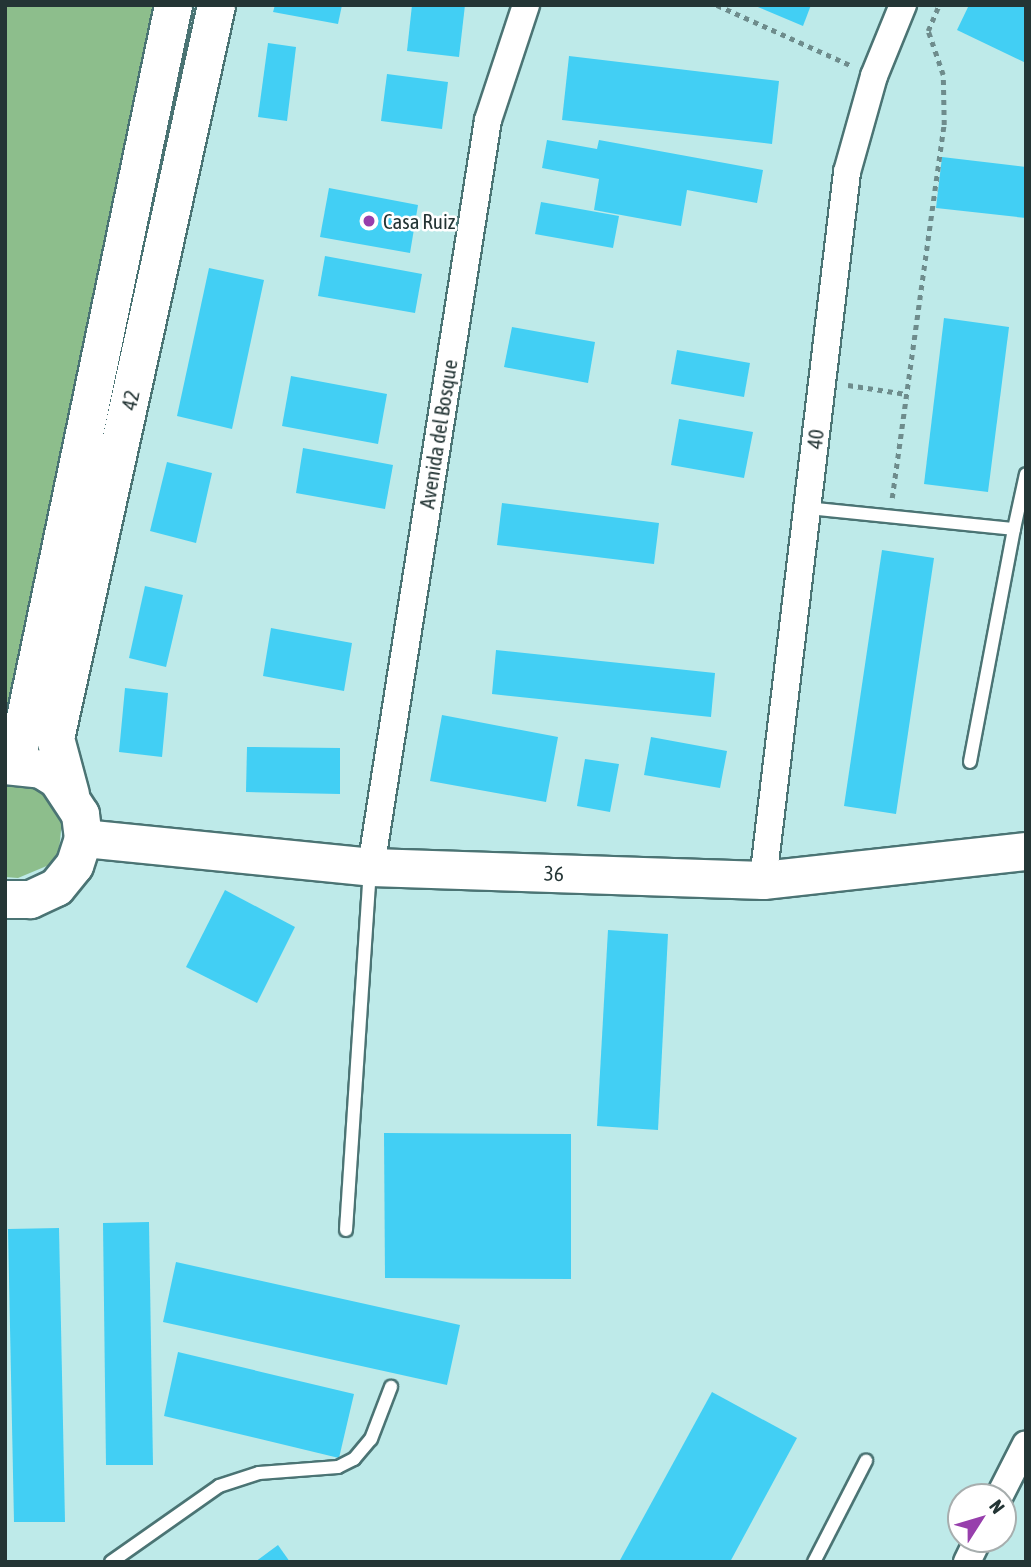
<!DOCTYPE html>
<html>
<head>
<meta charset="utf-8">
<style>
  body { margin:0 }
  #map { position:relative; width:1031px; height:1567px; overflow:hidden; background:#beeae9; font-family:"Asap Condensed",sans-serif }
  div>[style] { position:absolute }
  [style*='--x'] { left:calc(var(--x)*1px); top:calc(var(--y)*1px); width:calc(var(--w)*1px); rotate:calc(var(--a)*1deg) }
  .green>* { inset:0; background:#8dbe8c }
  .building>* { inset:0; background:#42cff4 }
  .path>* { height:4.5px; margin-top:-2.25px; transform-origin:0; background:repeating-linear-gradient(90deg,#6e8c8c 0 5px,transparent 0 10px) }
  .roads { filter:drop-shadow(2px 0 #4b7474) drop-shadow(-2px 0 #4b7474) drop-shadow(0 2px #4b7474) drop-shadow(0 -2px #4b7474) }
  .lane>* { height:12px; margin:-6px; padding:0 6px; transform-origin:6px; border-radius:6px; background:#fff }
  .street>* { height:26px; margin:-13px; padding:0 13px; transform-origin:13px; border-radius:13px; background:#fff }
  .secondary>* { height:37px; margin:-18.5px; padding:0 18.5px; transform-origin:18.5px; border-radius:18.5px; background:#fff }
  .dots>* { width:19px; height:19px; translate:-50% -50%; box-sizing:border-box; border:4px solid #fff; border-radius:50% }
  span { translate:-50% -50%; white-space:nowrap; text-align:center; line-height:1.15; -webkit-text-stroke:5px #fff; paint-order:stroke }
  .poi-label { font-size:21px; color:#243535 }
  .left { translate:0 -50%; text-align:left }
  .street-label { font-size:21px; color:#243535 }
  .frame { position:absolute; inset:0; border:7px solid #243535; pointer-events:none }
  .north { position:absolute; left:947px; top:1483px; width:70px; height:70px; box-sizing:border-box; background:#fff; border:2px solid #a7aeae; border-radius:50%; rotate:53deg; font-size:19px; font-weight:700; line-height:28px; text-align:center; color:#243535 }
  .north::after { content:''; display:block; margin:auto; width:24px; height:32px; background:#973fac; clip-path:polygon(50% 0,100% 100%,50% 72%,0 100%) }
</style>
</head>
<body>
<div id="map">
  <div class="green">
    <div style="clip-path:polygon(5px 5px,165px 5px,5px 757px)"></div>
    <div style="clip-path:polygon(5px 782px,35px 785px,48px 794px,62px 820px,59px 851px,49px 865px,18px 878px,5px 877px)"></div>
  </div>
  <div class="building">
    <div style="clip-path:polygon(275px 5px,342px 5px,338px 24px,273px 12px)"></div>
    <div style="clip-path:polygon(412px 5px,465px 5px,459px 57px,407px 51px)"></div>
    <div style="clip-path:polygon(753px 5px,811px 5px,803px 26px)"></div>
    <div style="clip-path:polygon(969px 5px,1026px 5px,1026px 63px,957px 30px)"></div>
    <div style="clip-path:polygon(268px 43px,296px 47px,287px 121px,258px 117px)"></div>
    <div style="clip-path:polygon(569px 56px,779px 81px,772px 144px,562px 120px)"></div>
    <div style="clip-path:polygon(387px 74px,448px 82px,442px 129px,381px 121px)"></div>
    <div style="clip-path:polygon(547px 140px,597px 149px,599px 140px,763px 170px,757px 203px,687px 190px,681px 226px,594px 210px,599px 179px,542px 168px)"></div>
    <div style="clip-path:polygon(942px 157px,1026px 167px,1026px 218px,936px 208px)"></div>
    <div style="clip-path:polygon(329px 188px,418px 205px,410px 253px,320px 237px)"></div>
    <div style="clip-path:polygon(541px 202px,619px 216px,613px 248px,535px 234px)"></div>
    <div style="clip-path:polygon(325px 256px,422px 274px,415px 313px,318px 296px)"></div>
    <div style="clip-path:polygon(209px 268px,264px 280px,232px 429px,177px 416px)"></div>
    <div style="clip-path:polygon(944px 318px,1009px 327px,988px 492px,924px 484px)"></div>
    <div style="clip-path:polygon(512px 327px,595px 342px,588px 383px,504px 367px)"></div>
    <div style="clip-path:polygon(677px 350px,750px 363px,744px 397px,671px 384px)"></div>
    <div style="clip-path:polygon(291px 376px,387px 394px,378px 444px,282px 426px)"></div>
    <div style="clip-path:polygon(679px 419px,753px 432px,744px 478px,671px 465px)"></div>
    <div style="clip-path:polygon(303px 448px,393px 465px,385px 509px,296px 493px)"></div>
    <div style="clip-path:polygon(167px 462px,212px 473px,196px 543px,150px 531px)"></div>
    <div style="clip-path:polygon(502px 503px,659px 523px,654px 564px,497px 545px)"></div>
    <div style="clip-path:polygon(882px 550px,934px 558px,896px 814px,844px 806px)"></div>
    <div style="clip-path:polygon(145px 586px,183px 595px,166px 667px,129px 658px)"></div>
    <div style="clip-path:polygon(271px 628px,352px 643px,344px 691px,263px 676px)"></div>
    <div style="clip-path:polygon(496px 650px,715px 673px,711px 717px,492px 694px)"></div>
    <div style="clip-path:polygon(125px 688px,168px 693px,162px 757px,119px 752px)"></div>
    <div style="clip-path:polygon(442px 715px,558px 737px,546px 802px,430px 781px)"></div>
    <div style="clip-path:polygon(651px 737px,727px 751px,720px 788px,644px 775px)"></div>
    <div style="clip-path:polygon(247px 747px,340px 748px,340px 794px,246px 792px)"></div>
    <div style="clip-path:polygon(585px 759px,619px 764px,610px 812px,577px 806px)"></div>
    <div style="clip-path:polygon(225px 890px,295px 927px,257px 1003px,186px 967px)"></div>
    <div style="clip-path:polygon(608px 930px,668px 934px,658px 1130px,597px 1126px)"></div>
    <div style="clip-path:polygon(384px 1133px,571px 1134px,571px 1279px,385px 1278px)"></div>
    <div style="clip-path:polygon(149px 1222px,153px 1465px,106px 1465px,103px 1223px)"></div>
    <div style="clip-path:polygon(59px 1228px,65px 1522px,14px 1522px,8px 1229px)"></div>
    <div style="clip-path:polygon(176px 1262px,460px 1325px,447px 1385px,163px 1322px)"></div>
    <div style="clip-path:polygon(178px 1352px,354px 1394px,339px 1458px,164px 1416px)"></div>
    <div style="clip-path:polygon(712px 1392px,797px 1438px,730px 1562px,619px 1562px)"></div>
    <div style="clip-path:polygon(278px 1545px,290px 1562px,255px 1562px)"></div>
  </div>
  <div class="path">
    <div style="--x:717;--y:5;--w:146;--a:24.3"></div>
    <div style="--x:848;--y:385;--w:59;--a:8.8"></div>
    <div style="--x:892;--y:498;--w:377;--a:-82.1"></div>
    <div style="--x:944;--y:125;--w:50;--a:-91.1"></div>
    <div style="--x:943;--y:75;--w:46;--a:-108.8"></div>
    <div style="--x:928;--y:31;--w:28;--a:-67"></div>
  </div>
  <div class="roads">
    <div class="lane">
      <div style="--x:807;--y:508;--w:208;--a:5.8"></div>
      <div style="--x:1014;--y:529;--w:237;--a:100.7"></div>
      <div style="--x:1014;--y:529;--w:56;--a:-77.7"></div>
      <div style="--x:346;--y:1230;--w:361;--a:-86.2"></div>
      <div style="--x:111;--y:1562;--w:132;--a:-35.1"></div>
      <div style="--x:219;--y:1486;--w:42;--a:-18"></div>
      <div style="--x:259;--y:1473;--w:79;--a:-4.3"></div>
      <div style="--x:338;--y:1467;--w:18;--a:-27"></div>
      <div style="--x:354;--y:1459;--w:26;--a:-50"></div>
      <div style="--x:371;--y:1439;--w:56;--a:-69"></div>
      <div style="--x:814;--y:1562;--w:114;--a:-62.8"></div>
    </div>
    <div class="street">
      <div style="--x:371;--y:867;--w:756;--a:-81.1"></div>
      <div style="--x:488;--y:120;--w:121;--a:-71.7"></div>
      <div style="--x:763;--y:880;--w:713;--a:-83.23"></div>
      <div style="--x:847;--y:172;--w:100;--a:-74.3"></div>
      <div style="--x:874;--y:76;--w:77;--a:-67.8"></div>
      <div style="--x:999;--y:1497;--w:59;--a:-63"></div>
      <div style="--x:967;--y:1562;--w:25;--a:-64"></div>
    </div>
    <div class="secondary">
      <div style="--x:5;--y:763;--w:22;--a:-51"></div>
      <div style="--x:19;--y:746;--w:757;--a:-78.26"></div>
      <div style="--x:5;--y:765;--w:36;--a:6"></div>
      <div style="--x:41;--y:769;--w:19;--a:32"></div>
      <div style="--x:57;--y:779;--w:42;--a:56.7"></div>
      <div style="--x:80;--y:814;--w:24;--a:83"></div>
      <div style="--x:83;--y:838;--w:28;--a:108"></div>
      <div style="--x:74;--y:865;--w:28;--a:129"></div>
      <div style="--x:56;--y:887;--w:29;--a:155"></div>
      <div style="--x:30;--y:899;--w:25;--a:180"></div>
      <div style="--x:70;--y:794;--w:58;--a:-105"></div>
      <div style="--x:55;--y:738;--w:750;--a:-77.61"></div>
      <div style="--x:83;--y:838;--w:289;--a:5.7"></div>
      <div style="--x:371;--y:867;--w:392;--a:1.9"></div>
      <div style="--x:763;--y:880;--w:265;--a:-6.3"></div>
    </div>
  </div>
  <div class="dots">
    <div style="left:369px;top:221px;background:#973fac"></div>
  </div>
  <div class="poi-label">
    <span class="left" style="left:383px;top:221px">Casa Ruiz</span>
  </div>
  <div class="street-label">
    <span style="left:130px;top:400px;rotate:-78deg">42</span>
    <span style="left:438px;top:434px;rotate:-81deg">Avenida del Bosque</span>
    <span style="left:815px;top:439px;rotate:-83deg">40</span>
    <span style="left:554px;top:873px;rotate:2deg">36</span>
  </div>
  <div class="frame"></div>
  <div class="north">N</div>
</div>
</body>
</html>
